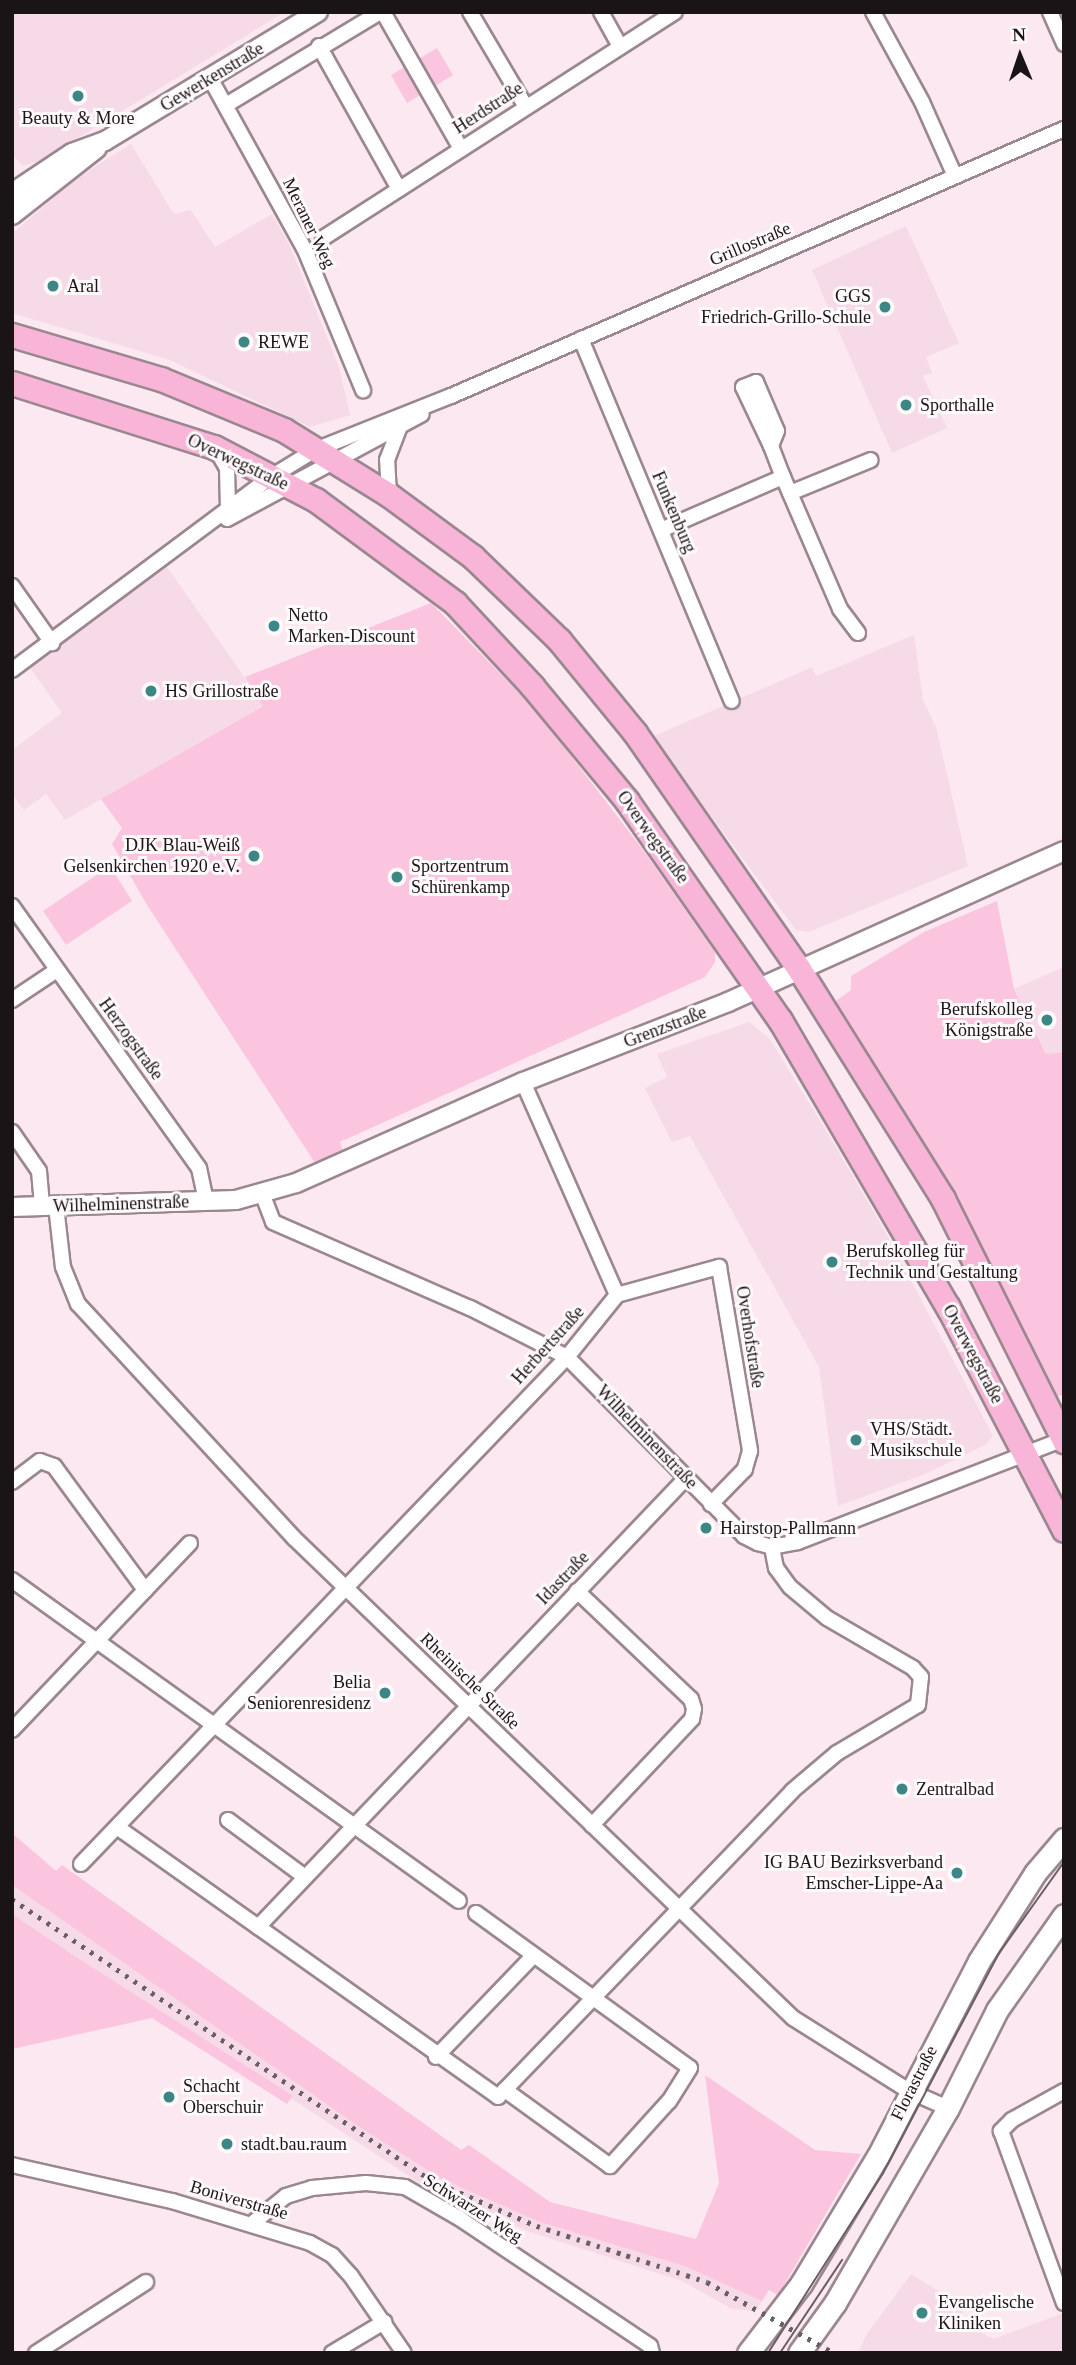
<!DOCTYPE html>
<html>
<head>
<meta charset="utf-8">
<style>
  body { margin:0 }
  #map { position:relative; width:1076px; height:2365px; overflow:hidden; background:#fce8f1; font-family:Georgia,serif }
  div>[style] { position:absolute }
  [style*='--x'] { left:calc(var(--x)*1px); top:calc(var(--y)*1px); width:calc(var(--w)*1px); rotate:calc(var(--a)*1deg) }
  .built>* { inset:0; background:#f6dae7 }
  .green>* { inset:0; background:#fcc5df }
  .roads { filter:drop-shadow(2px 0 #9a8790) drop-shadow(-2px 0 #9a8790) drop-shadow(0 2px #9a8790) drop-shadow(0 -2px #9a8790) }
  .minor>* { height:14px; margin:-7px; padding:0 7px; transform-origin:7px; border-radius:7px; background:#fff }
  .tertiary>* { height:18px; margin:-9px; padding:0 9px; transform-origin:9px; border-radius:9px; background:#fff }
  .secondary>* { height:21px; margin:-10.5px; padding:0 10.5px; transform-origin:10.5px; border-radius:10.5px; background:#fff }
  .primary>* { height:23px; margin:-11.5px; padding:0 11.5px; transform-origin:11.5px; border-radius:11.5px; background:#f8b5d8 }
  .tram>* { height:2px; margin:-1px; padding:0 1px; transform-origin:1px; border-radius:1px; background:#6b5f65 }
  .rail>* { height:4.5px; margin-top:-2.25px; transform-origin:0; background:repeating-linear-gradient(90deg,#6b5f65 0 3.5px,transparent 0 10.5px) }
  .dots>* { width:19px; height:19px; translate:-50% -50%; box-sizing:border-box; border:4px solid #fefafc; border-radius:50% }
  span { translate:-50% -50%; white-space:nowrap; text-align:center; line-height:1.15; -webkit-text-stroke:6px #fefafc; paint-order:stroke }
  .street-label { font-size:18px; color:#1b1417 }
  .poi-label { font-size:18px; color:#1b1417 }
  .left { translate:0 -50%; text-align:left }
  .right { translate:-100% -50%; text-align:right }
  .frame { position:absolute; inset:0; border:14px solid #1b1417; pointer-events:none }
  .north { position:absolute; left:985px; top:21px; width:70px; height:70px; -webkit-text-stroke:5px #fefafc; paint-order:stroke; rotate:358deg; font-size:19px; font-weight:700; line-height:28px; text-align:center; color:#1b1417 }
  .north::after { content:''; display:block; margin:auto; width:24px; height:32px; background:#1b1417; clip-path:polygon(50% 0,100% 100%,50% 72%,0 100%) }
</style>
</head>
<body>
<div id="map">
  <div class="built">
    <div style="clip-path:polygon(12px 12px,285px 12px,40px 161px,23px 166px,12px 155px)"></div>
    <div style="clip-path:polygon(131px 144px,174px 214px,191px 210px,215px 247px,272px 214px,289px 244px,339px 367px,350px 415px,310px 427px,170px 360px,12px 313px,12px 234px,75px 179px)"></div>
    <div style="clip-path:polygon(906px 226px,959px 343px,926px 357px,932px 373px,923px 376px,947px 428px,892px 453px,812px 270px)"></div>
    <div style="clip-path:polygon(167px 567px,264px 705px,65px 820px,46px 794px,24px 810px,12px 794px,12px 750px,62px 713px,28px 665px)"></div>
    <div style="clip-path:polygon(914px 635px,923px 700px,936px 727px,968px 866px,809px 932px,796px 930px,652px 737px,812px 667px,816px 676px)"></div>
    <div style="clip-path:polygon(1064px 967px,1064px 1052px,1046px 1054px,1014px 989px)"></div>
    <div style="clip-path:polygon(749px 1022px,769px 1038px,827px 1132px,886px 1233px,993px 1436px,985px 1445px,925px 1474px,838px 1506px,819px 1367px,690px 1136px,672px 1142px,645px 1088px,667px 1077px,657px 1054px)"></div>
    <div style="clip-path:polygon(12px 1885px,355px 2124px,540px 2222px,684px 2266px,762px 2301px,756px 2311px,732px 2309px,682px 2281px,527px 2231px,418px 2182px,12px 1914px)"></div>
    <div style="clip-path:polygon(911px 2274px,965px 2308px,957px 2321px,994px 2339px,1063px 2313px,1064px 2353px,864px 2353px,859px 2350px,867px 2334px)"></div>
  </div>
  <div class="green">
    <div style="clip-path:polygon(437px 48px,453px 75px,407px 103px,391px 75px)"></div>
    <div style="clip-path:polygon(431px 603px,535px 709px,643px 850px,715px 952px,715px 962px,705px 977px,340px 1142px,344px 1153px,317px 1166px,147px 905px,112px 844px,122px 828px,101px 799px,263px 706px,245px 677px)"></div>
    <div style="clip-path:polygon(110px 866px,132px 901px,66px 945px,43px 911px)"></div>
    <div style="clip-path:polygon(997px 901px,1014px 989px,1046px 1054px,1064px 1052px,1064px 1394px,1054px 1398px,833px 1003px,851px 990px,851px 976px,924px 932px)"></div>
    <div style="clip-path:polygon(12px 1833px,56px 1871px,62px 1865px,461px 2150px,469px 2145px,550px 2202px,696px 2239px,719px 2183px,705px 2075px,815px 2150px,861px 2154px,778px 2295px,769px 2290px,762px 2301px,684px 2266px,540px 2222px,440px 2178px,355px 2124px,12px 1885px)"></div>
    <div style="clip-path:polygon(12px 1914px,75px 1956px,293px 2096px,287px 2104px,152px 2018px,12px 2049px)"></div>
  </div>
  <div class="roads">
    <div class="minor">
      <div style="--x:383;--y:12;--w:158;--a:60.3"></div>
      <div style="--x:470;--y:12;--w:110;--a:59.5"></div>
      <div style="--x:601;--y:12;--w:39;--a:61"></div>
      <div style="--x:873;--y:12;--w:102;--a:61.4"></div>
      <div style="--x:922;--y:102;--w:81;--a:66"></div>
      <div style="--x:1050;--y:12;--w:35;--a:66"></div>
      <div style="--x:319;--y:46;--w:164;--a:60.8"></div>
      <div style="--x:210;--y:78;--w:196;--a:61.1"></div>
      <div style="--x:305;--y:250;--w:152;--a:67.5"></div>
      <div style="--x:226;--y:105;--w:180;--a:-31.1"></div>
      <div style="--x:323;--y:238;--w:418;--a:-32.7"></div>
      <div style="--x:581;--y:339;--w:392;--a:67.4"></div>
      <div style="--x:771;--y:446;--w:65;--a:-115.4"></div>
      <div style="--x:743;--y:387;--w:14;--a:-21"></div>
      <div style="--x:756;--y:382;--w:53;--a:66.8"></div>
      <div style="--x:777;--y:431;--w:16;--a:112"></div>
      <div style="--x:771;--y:446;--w:33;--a:69"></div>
      <div style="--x:783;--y:477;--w:144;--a:66.6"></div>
      <div style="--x:840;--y:609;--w:30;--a:53"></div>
      <div style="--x:217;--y:451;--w:20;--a:60"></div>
      <div style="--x:227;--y:468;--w:42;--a:88.6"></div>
      <div style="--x:790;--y:493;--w:87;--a:-22.2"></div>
      <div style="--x:389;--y:495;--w:35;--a:-93"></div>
      <div style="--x:387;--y:460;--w:34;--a:-69"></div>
      <div style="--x:227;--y:519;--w:221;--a:-28.3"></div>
      <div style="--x:661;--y:530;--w:133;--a:-23.5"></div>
      <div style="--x:12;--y:586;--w:70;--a:54.9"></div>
      <div style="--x:12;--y:670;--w:323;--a:-36.7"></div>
      <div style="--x:271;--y:477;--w:52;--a:-31.5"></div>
      <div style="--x:315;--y:450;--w:146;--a:-21.7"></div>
      <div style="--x:451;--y:396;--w:669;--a:-23.54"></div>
      <div style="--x:12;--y:906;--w:322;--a:54.5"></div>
      <div style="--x:199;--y:1168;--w:34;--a:78"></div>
      <div style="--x:12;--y:1000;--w:54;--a:-33.7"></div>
      <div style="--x:12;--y:1132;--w:47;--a:55.3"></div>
      <div style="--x:39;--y:1171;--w:36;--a:85"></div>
      <div style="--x:262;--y:1193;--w:31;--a:69"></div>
      <div style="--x:273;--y:1222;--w:215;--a:23.6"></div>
      <div style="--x:470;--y:1308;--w:109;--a:26.8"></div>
      <div style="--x:567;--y:1357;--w:252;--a:45.3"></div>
      <div style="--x:744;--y:1536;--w:16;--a:27"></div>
      <div style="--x:758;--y:1543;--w:15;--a:16"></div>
      <div style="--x:772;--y:1547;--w:26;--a:-11"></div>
      <div style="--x:798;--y:1542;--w:285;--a:-21.2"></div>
      <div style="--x:56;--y:1206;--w:61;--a:83.5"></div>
      <div style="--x:63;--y:1267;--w:40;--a:68"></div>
      <div style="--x:78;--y:1304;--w:318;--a:47.3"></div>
      <div style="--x:294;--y:1538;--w:692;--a:43.89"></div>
      <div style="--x:793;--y:2018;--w:137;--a:32.2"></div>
      <div style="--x:909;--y:2091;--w:43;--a:23.6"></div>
      <div style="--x:617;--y:1295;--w:106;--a:-15.4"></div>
      <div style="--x:719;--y:1267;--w:187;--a:80.4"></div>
      <div style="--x:750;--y:1451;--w:19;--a:106"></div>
      <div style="--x:745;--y:1469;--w:49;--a:134.2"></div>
      <div style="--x:12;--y:1482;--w:35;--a:-37"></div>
      <div style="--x:40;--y:1461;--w:15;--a:20"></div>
      <div style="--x:54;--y:1466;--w:154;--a:53.7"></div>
      <div style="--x:12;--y:1580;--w:550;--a:35.68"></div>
      <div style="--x:577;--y:1591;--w:157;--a:43.5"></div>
      <div style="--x:691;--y:1699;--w:10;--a:73"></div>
      <div style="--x:694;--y:1709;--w:10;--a:101"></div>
      <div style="--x:692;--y:1719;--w:146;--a:133.3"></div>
      <div style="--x:12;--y:1730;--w:258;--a:-46.4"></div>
      <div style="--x:228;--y:1820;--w:96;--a:36.5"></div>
      <div style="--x:117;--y:1827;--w:467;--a:35.3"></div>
      <div style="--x:498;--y:2097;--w:424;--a:-46.1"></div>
      <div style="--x:792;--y:1791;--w:59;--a:-40.2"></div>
      <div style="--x:837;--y:1753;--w:94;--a:-30.7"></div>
      <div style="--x:918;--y:1705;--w:28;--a:-84"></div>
      <div style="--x:921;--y:1677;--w:12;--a:-132"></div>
      <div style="--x:913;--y:1668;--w:99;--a:-149.8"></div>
      <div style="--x:827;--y:1618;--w:48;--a:-140"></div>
      <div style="--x:790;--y:1587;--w:24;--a:-126"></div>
      <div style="--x:776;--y:1568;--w:21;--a:-101"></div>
      <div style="--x:81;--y:1864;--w:702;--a:-46.21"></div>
      <div style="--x:567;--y:1357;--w:80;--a:-51.1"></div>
      <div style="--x:617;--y:1295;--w:233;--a:-113.8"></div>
      <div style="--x:476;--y:1913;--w:264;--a:35.9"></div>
      <div style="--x:690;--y:2068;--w:39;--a:122"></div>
      <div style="--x:669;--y:2101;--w:88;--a:132.2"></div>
      <div style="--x:610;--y:2166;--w:130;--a:-144.1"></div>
      <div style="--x:258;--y:1927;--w:620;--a:-46.37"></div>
      <div style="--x:436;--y:2057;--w:141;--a:-46.1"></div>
      <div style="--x:1064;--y:2091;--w:60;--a:150.9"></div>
      <div style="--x:1012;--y:2120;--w:16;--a:135"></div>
      <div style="--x:1001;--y:2131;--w:183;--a:69.9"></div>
      <div style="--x:12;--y:2165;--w:164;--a:12.7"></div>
      <div style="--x:172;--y:2201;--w:144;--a:16.9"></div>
      <div style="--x:310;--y:2243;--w:25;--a:29"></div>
      <div style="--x:332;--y:2255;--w:28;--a:48"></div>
      <div style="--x:351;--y:2276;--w:93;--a:55.5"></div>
      <div style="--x:254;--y:2222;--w:41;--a:-39.1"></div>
      <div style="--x:286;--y:2196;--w:27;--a:-17"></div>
      <div style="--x:312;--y:2188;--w:54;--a:-5.3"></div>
      <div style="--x:366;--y:2183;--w:39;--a:6"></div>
      <div style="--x:405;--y:2187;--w:62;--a:29.9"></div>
      <div style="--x:459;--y:2218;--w:230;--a:33.8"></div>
      <div style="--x:650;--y:2346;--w:7;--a:74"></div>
      <div style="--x:36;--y:2353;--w:131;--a:-32.8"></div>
      <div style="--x:332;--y:2353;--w:61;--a:-30.8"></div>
    </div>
    <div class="tertiary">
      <div style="--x:12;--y:193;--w:72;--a:-33.7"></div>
      <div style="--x:72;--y:153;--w:35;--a:-20"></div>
      <div style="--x:105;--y:141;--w:249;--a:-31.2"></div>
      <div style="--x:12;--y:215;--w:108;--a:-38.2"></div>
      <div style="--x:12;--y:1207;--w:224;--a:-1.8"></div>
      <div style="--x:236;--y:1200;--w:62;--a:-15.8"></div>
      <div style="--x:296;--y:1183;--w:248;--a:-24"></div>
      <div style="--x:523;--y:1082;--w:220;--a:-21.3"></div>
      <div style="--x:728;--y:1002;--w:368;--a:-24.2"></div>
    </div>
    <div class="secondary">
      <div style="--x:748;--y:2353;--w:87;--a:-52.5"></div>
      <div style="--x:801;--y:2284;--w:149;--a:-59"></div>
      <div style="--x:878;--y:2156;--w:220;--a:-62.6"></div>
      <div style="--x:979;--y:1961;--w:104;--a:-57.5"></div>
      <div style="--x:1035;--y:1873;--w:45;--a:-49.5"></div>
      <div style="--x:799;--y:2353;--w:62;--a:-54.2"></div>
      <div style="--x:835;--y:2303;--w:225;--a:-59.9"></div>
      <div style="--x:948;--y:2108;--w:110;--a:-63.4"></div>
      <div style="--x:997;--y:2010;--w:116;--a:-54.8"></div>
    </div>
    <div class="primary">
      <div style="--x:12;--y:335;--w:155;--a:16.5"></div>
      <div style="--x:161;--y:379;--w:133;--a:22.5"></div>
      <div style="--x:284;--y:430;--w:123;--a:31.8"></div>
      <div style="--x:389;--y:495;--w:104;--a:36.4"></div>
      <div style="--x:473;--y:557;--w:120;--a:44"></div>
      <div style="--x:559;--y:640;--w:120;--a:50.7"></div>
      <div style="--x:635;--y:733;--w:287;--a:55.2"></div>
      <div style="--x:799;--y:969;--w:271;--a:57.9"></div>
      <div style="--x:943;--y:1199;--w:271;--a:63.4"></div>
      <div style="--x:12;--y:383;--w:212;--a:17.6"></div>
      <div style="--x:214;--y:447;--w:115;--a:27.5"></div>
      <div style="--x:316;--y:500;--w:173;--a:36.5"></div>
      <div style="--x:455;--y:603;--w:113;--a:47.1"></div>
      <div style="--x:532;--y:686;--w:149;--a:50.4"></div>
      <div style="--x:627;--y:801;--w:267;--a:55.1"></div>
      <div style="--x:780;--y:1020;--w:333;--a:59.7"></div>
      <div style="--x:948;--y:1307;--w:251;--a:62.5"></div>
    </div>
  </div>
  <div class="tram">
    <div style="--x:768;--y:2353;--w:214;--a:-57.4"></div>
    <div style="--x:883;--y:2173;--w:249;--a:-62.2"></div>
    <div style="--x:999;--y:1953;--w:112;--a:-54.5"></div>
    <div style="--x:780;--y:2353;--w:112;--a:-56.3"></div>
  </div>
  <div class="rail">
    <div style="--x:12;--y:1899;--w:505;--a:33.85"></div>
    <div style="--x:431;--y:2180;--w:116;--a:23.5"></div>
    <div style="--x:537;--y:2226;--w:179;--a:18.2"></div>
    <div style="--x:707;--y:2282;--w:145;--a:29.2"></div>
  </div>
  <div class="dots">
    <div style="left:78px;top:96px;background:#3d8686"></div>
    <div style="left:53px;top:286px;background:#3d8686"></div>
    <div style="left:885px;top:307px;background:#3d8686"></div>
    <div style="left:244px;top:342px;background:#3d8686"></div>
    <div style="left:906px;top:405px;background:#3d8686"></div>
    <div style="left:274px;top:626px;background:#3d8686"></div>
    <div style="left:151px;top:691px;background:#3d8686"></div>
    <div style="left:254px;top:856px;background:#3d8686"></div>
    <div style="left:397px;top:877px;background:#3d8686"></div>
    <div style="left:1047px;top:1020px;background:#3d8686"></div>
    <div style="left:832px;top:1262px;background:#3d8686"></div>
    <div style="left:856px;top:1440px;background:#3d8686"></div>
    <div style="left:706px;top:1528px;background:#3d8686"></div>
    <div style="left:385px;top:1693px;background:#3d8686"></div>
    <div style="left:902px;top:1789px;background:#3d8686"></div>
    <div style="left:957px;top:1873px;background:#3d8686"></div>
    <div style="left:169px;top:2097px;background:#3d8686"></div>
    <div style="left:227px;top:2144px;background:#3d8686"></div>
    <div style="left:922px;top:2313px;background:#3d8686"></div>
  </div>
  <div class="street-label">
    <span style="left:212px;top:77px;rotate:-31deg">Gewerkenstraße</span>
    <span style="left:488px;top:108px;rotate:-33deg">Herdstraße</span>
    <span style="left:309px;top:223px;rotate:64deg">Meraner Weg</span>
    <span style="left:750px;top:244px;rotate:-23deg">Grillostraße</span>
    <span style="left:238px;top:462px;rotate:25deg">Overwegstraße</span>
    <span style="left:674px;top:512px;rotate:67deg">Funkenburg</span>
    <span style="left:653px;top:837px;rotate:54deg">Overwegstraße</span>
    <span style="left:665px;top:1027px;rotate:-21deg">Grenzstraße</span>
    <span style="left:131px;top:1039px;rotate:54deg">Herzogstraße</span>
    <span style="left:121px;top:1204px;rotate:-2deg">Wilhelminenstraße</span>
    <span style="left:750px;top:1337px;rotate:81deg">Overhofstraße</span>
    <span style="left:548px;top:1345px;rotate:-48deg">Herbertstraße</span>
    <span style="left:973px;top:1354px;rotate:62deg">Overwegstraße</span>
    <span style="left:647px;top:1437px;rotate:46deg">Wilhelminenstraße</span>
    <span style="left:563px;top:1578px;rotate:-46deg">Idastraße</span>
    <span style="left:470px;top:1681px;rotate:44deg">Rheinische Straße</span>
    <span style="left:914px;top:2083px;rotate:-63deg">Florastraße</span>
    <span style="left:239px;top:2200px;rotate:16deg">Boniverstraße</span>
    <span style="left:473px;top:2208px;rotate:32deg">Schwarzer Weg</span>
  </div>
  <div class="poi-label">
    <span style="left:78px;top:118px">Beauty &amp; More</span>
    <span class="left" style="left:67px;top:286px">Aral</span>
    <span class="right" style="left:871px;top:307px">GGS<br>Friedrich-Grillo-Schule</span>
    <span class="left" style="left:258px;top:342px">REWE</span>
    <span class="left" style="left:920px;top:405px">Sporthalle</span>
    <span class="left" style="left:288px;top:626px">Netto<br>Marken-Discount</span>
    <span class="left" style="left:165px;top:691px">HS Grillostraße</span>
    <span class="right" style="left:240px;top:856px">DJK Blau-Weiß<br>Gelsenkirchen 1920 e.V.</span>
    <span class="left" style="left:411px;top:877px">Sportzentrum<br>Schürenkamp</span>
    <span class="right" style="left:1033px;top:1020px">Berufskolleg<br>Königstraße</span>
    <span class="left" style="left:846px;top:1262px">Berufskolleg für<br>Technik und Gestaltung</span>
    <span class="left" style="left:870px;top:1440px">VHS/Städt.<br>Musikschule</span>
    <span class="left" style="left:720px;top:1528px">Hairstop-Pallmann</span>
    <span class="right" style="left:371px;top:1693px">Belia<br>Seniorenresidenz</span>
    <span class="left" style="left:916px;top:1789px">Zentralbad</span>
    <span class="right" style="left:943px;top:1873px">IG BAU Bezirksverband<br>Emscher-Lippe-Aa</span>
    <span class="left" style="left:183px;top:2097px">Schacht<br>Oberschuir</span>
    <span class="left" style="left:241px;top:2144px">stadt.bau.raum</span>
    <span class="left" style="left:938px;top:2313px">Evangelische<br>Kliniken</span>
  </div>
  <div class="frame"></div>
  <div class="north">N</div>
</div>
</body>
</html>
